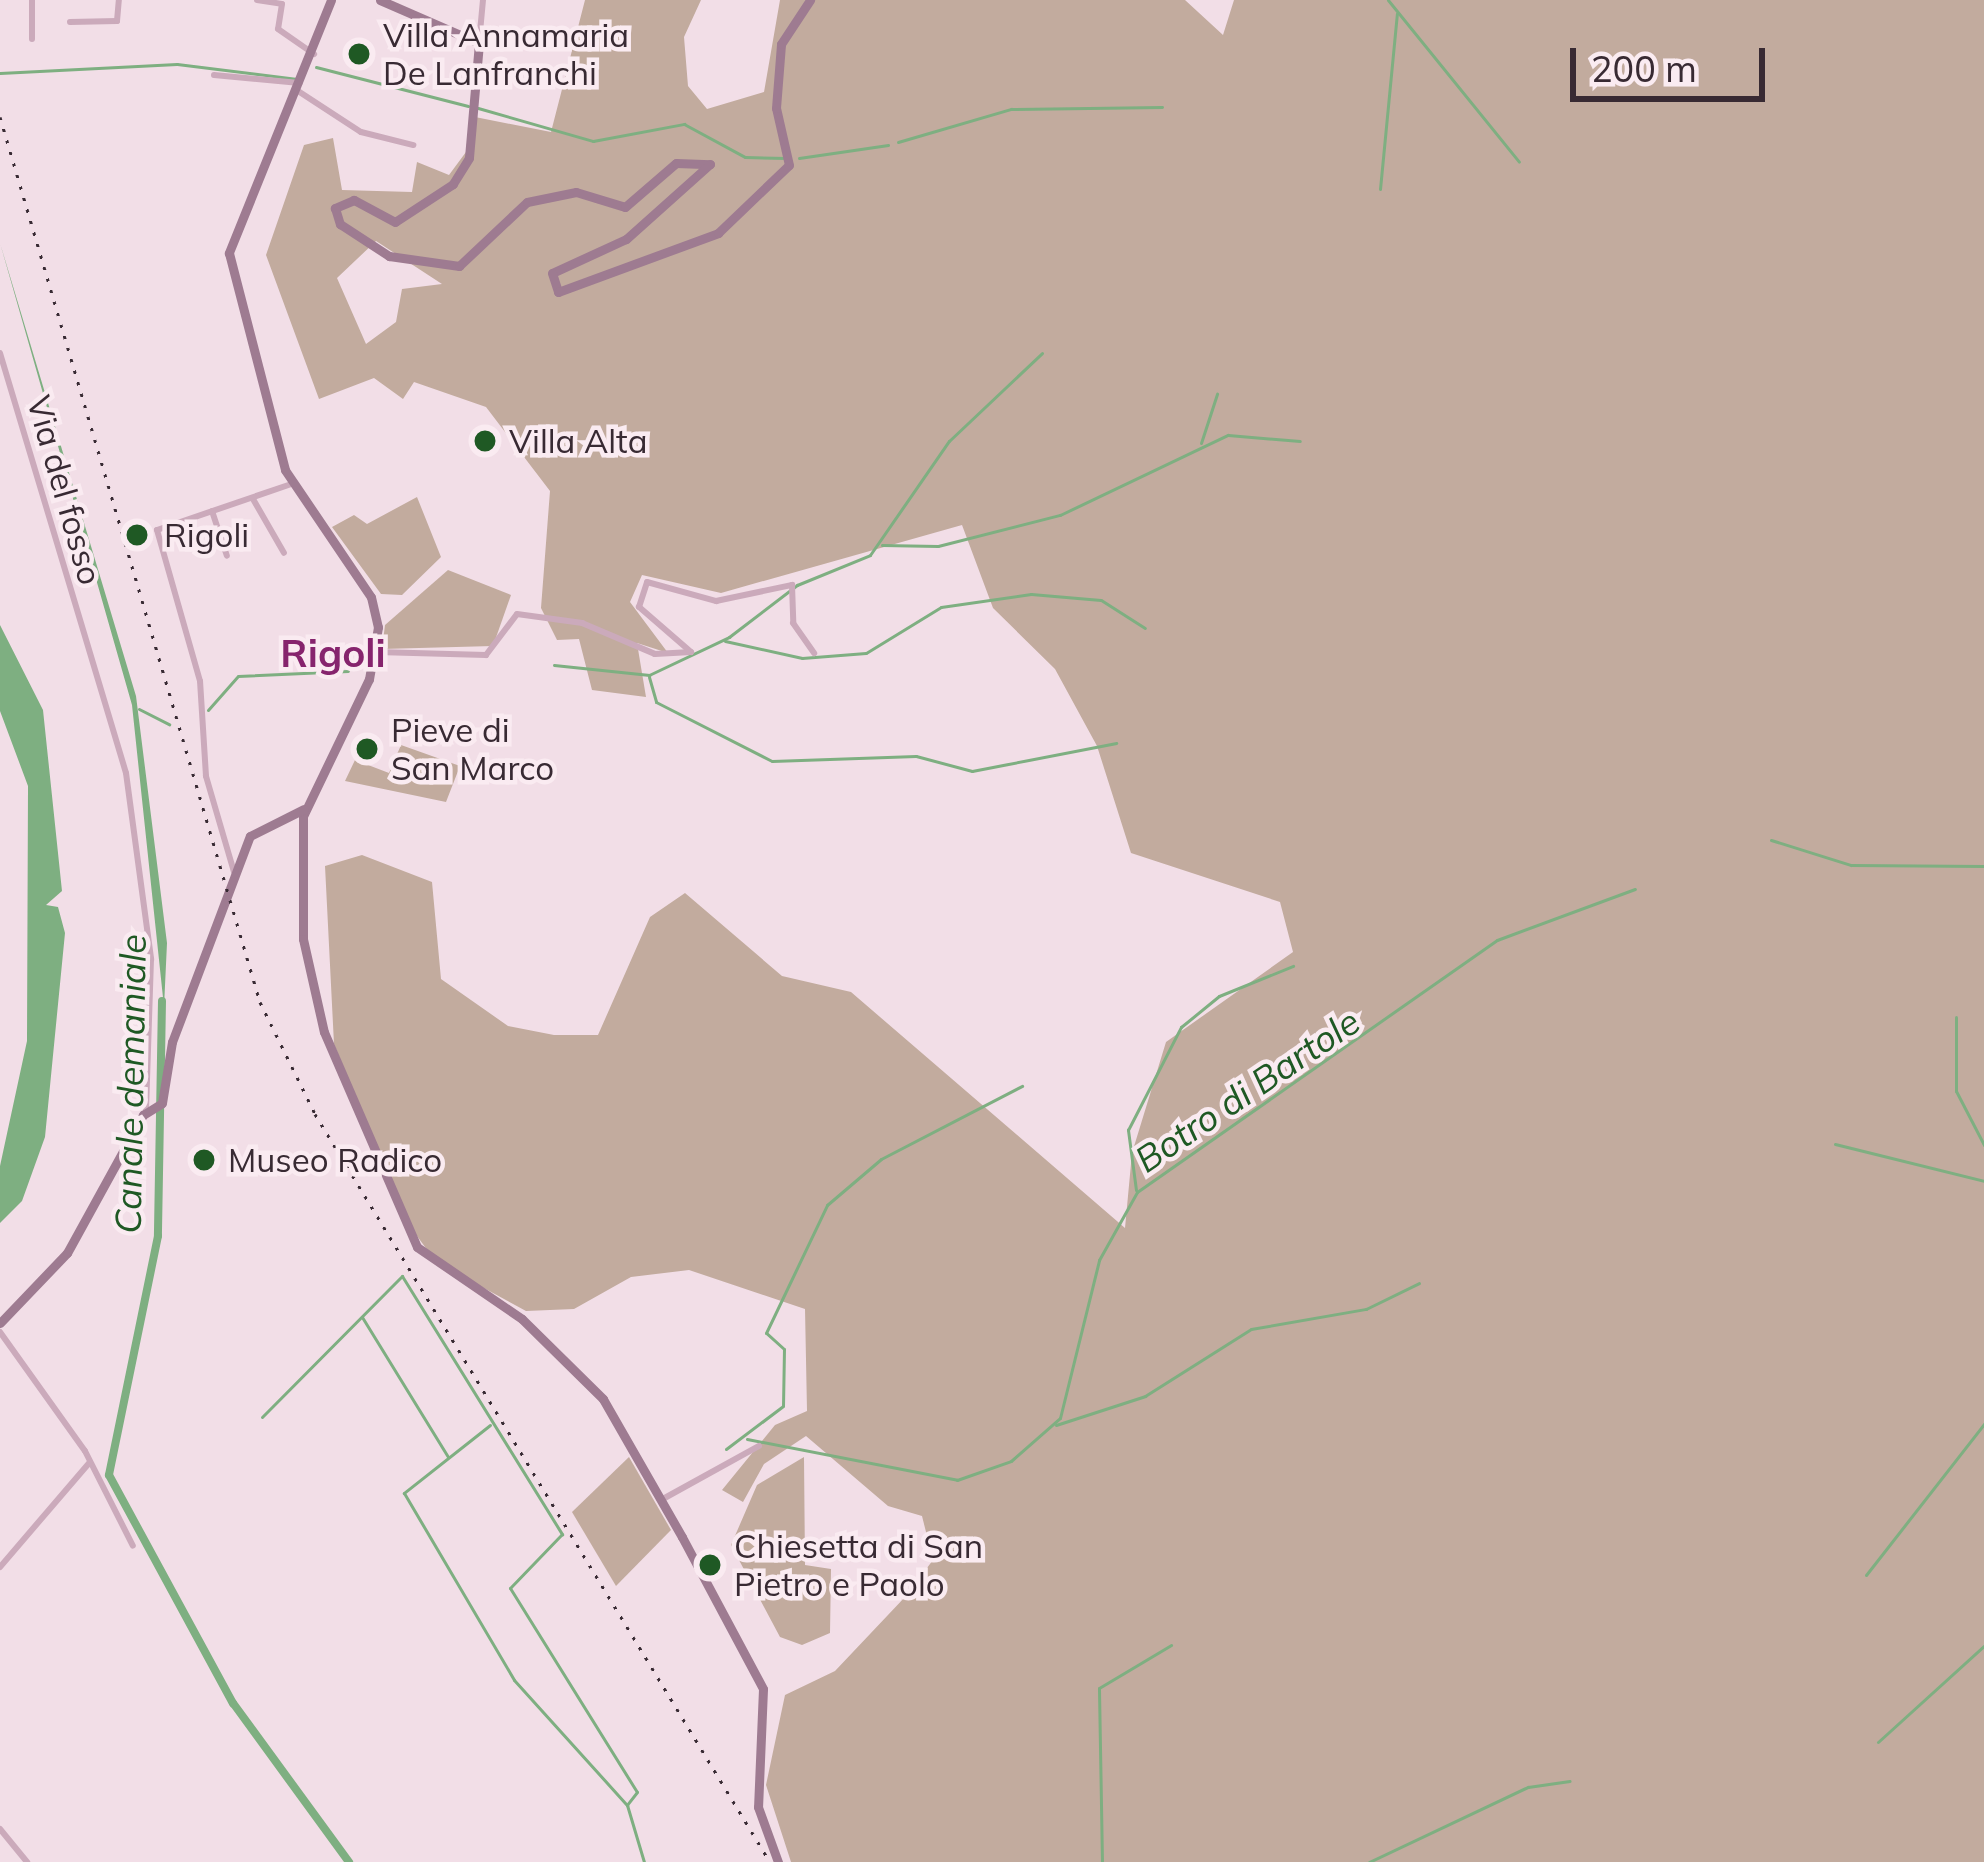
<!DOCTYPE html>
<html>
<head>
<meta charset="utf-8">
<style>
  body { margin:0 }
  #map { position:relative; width:1984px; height:1862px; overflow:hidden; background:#f2dee7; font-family:Mulish,sans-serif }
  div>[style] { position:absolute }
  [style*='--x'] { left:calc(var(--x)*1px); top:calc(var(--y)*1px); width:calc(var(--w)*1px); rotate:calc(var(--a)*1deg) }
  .green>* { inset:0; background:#c2ab9e }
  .water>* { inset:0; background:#7eaf81 }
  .stream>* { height:3px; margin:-1.5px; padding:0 1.5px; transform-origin:1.5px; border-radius:1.5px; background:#7eaf81 }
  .canal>* { height:8px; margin:-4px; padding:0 4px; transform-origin:4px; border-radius:4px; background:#7eaf81 }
  .street>* { height:6px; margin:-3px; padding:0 3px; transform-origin:3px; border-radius:3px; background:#cbaabb }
  .secondary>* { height:9px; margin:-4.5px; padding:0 4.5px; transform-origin:4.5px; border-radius:4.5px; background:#9e7b91 }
  .rail>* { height:3px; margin-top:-1.5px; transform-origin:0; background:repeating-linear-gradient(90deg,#382a33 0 3px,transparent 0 12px) }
  .dots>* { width:33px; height:33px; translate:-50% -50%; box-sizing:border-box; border:6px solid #faebf1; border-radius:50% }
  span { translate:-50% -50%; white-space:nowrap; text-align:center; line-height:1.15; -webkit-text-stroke:9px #faebf1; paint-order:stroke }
  .poi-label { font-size:33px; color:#382a33 }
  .left { translate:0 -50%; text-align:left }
  .street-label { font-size:33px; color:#382a33 }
  .water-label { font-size:36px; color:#1f5924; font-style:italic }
  .quarter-label { font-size:39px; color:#86246d; font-weight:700 }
  .scale { position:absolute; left:1570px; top:48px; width:195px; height:54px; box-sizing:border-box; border:6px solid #382a33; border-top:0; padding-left:15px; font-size:36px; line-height:42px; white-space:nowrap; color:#382a33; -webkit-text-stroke:9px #faebf1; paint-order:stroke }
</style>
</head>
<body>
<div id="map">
  <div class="green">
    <div style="clip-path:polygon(evenodd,585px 0,701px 0,684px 37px,688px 86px,707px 109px,764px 92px,780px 0,1185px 0,1223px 35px,1234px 0,1984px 0,1984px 1862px,791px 1862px,766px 1785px,785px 1695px,835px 1671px,905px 1597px,933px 1560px,922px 1516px,888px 1506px,806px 1436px,764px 1464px,743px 1502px,722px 1490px,775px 1425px,807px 1411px,805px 1309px,689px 1270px,631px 1277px,574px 1309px,526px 1311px,436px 1262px,409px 1225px,334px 1044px,325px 866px,362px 855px,432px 882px,441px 979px,508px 1026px,554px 1035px,598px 1035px,650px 917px,685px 893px,782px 976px,851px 992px,1125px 1228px,1132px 1153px,1166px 1042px,1293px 952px,1280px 902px,1131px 853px,1097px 746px,1055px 669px,993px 608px,962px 525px,721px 593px,642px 575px,630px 602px,668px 653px,637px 643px,646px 697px,592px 690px,579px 639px,557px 640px,541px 608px,550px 491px,486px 407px,414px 382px,403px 399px,374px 378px,319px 399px,266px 255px,304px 145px,333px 138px,342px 190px,412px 192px,417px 162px,449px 175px,466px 152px,470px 116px,551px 132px,585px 0,376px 241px,442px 284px,402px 289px,396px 322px,366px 344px,337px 278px,376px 241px)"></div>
    <div style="clip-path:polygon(417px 497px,441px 557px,402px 595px,381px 594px,332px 527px,354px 515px,367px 524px)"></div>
    <div style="clip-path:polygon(448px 570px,511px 595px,493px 646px,382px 649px,385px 625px)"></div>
    <div style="clip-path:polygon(401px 745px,460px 766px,446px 802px,345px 781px,355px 760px,389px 773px)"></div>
    <div style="clip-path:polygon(629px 1457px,671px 1530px,616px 1586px,572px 1512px)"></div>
    <div style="clip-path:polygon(804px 1457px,805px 1565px,831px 1569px,830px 1633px,802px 1645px,780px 1637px,731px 1545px,757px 1485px)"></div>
  </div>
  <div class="water">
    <div style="clip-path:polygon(0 243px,136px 696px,167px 943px,164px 1007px,132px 705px)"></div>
    <div style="clip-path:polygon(0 625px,43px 710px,62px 891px,46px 905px,58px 907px,65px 933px,45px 1137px,22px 1201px,0 1223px,0 1166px,27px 1041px,28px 786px,0 711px)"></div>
  </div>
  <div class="stream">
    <div style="--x:1388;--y:0;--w:208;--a:51"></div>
    <div style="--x:316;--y:67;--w:157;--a:14.4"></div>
    <div style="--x:0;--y:73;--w:177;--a:-2.9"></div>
    <div style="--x:177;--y:64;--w:121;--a:7.1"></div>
    <div style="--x:478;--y:108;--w:120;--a:16"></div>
    <div style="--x:593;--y:141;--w:93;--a:-10.6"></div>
    <div style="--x:684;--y:124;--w:69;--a:28.4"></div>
    <div style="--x:745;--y:157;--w:41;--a:1.4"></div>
    <div style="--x:898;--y:142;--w:118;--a:-16.3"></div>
    <div style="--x:1011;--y:109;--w:151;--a:-0.8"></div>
    <div style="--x:799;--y:158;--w:90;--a:-8.3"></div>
    <div style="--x:1380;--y:189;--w:176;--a:-84.5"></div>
    <div style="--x:1201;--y:443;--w:52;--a:-71.9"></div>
    <div style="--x:882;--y:545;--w:56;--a:1"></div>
    <div style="--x:938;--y:546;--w:126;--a:-14.3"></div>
    <div style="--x:1060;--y:515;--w:186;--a:-25.5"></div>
    <div style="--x:1228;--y:435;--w:72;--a:4.8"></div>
    <div style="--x:725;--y:641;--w:79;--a:12.4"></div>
    <div style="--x:802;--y:658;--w:64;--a:-4.5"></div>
    <div style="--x:866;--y:653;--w:88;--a:-31.5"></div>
    <div style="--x:941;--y:607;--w:91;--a:-8.2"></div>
    <div style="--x:1031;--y:594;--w:70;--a:4.9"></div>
    <div style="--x:1101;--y:600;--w:52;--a:32.5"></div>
    <div style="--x:554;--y:665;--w:96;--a:6"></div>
    <div style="--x:649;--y:675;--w:89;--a:-25.4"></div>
    <div style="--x:729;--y:637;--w:86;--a:-37.4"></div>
    <div style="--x:797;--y:585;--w:79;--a:-22.3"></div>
    <div style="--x:870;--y:555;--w:139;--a:-55.3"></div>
    <div style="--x:949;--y:441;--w:128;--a:-43.4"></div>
    <div style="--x:649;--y:677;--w:26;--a:74"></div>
    <div style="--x:656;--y:702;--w:130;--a:27"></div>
    <div style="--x:772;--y:761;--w:144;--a:-2"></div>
    <div style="--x:916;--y:756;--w:58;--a:15"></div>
    <div style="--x:972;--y:771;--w:147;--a:-11"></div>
    <div style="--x:139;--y:709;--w:34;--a:27"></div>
    <div style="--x:208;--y:710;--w:45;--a:-48.6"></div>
    <div style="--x:238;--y:676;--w:110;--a:-2.6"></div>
    <div style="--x:1771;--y:840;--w:84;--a:17.4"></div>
    <div style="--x:1851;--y:865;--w:133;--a:0.4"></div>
    <div style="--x:1956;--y:1017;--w:74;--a:90"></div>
    <div style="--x:1956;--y:1091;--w:61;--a:62.6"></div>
    <div style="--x:1835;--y:1144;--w:154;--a:13.9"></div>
    <div style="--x:1136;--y:1190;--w:61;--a:-97.6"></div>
    <div style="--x:1128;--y:1130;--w:116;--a:-62.8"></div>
    <div style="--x:1181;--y:1027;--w:49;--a:-39.2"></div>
    <div style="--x:1219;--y:996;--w:80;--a:-22.1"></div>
    <div style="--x:362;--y:1317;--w:164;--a:58.4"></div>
    <div style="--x:262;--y:1417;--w:199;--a:-45.2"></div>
    <div style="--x:402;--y:1276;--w:304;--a:58.2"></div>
    <div style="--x:562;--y:1534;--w:75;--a:133.9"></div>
    <div style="--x:510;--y:1588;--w:240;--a:58.1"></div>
    <div style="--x:637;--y:1792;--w:16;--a:128"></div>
    <div style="--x:490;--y:1425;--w:110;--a:141.7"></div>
    <div style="--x:404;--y:1493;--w:217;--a:59.5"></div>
    <div style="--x:514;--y:1680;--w:169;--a:47.9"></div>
    <div style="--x:627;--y:1805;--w:59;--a:73.4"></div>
    <div style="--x:1056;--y:1425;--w:94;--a:-18"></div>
    <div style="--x:1145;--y:1396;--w:125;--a:-32.3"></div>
    <div style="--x:1251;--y:1329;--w:117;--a:-9.9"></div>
    <div style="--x:1366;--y:1309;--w:59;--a:-26.1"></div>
    <div style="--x:747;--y:1439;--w:214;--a:11"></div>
    <div style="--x:957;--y:1480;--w:57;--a:-19.4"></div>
    <div style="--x:1011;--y:1461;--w:65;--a:-41.3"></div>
    <div style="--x:1060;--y:1418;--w:163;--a:-76.1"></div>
    <div style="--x:1099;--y:1260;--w:78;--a:-60.8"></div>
    <div style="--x:1137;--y:1192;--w:439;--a:-35"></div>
    <div style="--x:1497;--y:940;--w:147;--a:-20.3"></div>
    <div style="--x:726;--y:1449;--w:71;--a:-37"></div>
    <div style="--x:783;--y:1406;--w:57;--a:-89"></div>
    <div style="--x:784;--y:1349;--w:24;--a:-138"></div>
    <div style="--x:766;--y:1333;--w:142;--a:-64.5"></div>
    <div style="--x:827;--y:1205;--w:71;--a:-40.4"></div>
    <div style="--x:881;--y:1159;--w:159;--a:-27.4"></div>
    <div style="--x:1866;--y:1575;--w:192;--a:-52"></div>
    <div style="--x:1878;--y:1742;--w:143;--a:-42.2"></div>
    <div style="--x:1102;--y:1862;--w:174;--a:-91"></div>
    <div style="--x:1099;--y:1688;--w:84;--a:-30.8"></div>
    <div style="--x:1369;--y:1862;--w:176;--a:-25.3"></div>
    <div style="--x:1528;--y:1787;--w:42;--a:-8.1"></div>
  </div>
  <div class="canal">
    <div style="--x:162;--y:1001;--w:235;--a:91"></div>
    <div style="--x:158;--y:1236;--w:244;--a:101.6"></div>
    <div style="--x:109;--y:1475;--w:260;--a:61.5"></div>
    <div style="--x:233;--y:1703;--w:197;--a:53.9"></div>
  </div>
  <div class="street">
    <div style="--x:32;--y:0;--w:39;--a:90"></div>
    <div style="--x:257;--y:0;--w:25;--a:9"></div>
    <div style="--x:282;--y:4;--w:25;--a:99"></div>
    <div style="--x:278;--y:29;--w:44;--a:34.8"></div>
    <div style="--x:70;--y:22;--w:47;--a:-1.2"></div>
    <div style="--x:117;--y:21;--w:21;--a:-85"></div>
    <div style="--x:479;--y:43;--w:43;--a:-84.7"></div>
    <div style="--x:214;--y:75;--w:86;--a:5.3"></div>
    <div style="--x:298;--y:91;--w:75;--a:33.1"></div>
    <div style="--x:361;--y:132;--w:54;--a:14"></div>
    <div style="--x:0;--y:353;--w:438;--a:73.3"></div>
    <div style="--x:126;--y:773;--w:188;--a:82.3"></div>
    <div style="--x:151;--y:959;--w:152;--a:91.9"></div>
    <div style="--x:253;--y:499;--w:62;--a:60.1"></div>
    <div style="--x:212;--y:511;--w:47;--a:71.6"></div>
    <div style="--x:377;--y:652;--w:109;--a:1.6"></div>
    <div style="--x:486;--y:655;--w:51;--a:-52.9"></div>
    <div style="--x:517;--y:614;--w:66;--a:7.9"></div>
    <div style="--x:582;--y:623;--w:79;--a:23"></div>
    <div style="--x:655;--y:654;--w:36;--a:-3"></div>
    <div style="--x:691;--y:652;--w:69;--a:-139.1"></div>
    <div style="--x:639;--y:607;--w:26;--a:-72"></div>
    <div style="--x:647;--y:582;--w:72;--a:15.4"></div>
    <div style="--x:716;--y:601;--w:78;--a:-11.9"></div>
    <div style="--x:792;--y:585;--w:38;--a:88"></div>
    <div style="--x:793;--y:623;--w:37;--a:55"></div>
    <div style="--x:234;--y:872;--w:100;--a:-106.3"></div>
    <div style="--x:206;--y:776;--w:95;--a:-93.6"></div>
    <div style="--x:200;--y:681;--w:157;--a:-105.9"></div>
    <div style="--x:157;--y:530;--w:142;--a:-18.9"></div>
    <div style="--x:0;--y:1332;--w:146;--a:54.5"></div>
    <div style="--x:85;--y:1451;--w:106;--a:63.2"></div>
    <div style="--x:661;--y:1500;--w:112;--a:-28.9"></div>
    <div style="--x:0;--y:1567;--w:138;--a:-49.4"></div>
    <div style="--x:0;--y:1829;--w:43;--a:50.7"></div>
  </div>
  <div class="secondary">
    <div style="--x:331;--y:0;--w:273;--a:112"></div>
    <div style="--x:229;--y:253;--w:224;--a:75.5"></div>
    <div style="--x:285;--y:470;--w:153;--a:55.9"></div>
    <div style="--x:371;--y:597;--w:31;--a:77"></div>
    <div style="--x:378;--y:627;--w:53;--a:99.8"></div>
    <div style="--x:369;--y:679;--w:152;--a:115.7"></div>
    <div style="--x:303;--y:816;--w:123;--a:90"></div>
    <div style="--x:303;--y:939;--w:95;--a:77.3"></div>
    <div style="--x:324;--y:1032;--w:234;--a:66.6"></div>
    <div style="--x:417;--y:1247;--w:127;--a:34.4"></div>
    <div style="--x:522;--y:1319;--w:114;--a:44.6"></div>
    <div style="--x:603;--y:1399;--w:159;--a:60.2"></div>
    <div style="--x:682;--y:1537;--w:172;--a:61.9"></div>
    <div style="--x:763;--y:1689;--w:118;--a:92.4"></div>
    <div style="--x:758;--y:1807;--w:59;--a:70"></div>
    <div style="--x:380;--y:0;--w:108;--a:23.5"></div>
    <div style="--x:479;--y:43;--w:115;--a:95"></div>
    <div style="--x:469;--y:158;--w:31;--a:122"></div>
    <div style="--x:453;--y:184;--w:69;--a:146.8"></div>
    <div style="--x:395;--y:222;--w:47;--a:-151.8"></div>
    <div style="--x:354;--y:200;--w:21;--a:157"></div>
    <div style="--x:335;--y:208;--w:17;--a:73"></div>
    <div style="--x:340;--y:224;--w:59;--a:33.1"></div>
    <div style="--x:389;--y:256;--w:71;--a:8.1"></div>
    <div style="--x:459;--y:266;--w:93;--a:-43.3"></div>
    <div style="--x:527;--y:202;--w:50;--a:-11.5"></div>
    <div style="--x:576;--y:192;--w:51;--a:17"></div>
    <div style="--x:625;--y:207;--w:67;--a:-40.8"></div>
    <div style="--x:676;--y:163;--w:34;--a:2"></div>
    <div style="--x:710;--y:164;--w:113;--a:138.2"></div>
    <div style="--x:626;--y:239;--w:81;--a:155.3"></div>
    <div style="--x:552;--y:273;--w:20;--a:72"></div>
    <div style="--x:558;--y:292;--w:171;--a:-20.2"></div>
    <div style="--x:718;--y:233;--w:98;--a:-43.8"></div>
    <div style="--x:789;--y:165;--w:58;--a:-102.8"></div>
    <div style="--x:776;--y:108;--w:64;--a:-85.5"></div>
    <div style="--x:781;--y:44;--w:53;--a:-56.6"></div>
    <div style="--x:0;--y:1323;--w:97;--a:-46.3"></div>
    <div style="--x:67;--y:1253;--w:158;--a:-61.2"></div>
    <div style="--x:143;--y:1115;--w:22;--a:-32"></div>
    <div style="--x:162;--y:1103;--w:62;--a:-80.7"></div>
    <div style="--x:172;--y:1042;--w:220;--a:-69.3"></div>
    <div style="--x:250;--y:836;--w:60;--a:-26.6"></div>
  </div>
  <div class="rail">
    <div style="--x:0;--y:117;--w:922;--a:73.63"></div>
    <div style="--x:260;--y:1002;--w:125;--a:63.8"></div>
    <div style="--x:315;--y:1114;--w:876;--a:58.69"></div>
  </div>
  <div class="dots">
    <div style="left:359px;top:54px;background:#1f5924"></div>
    <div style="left:485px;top:441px;background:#1f5924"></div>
    <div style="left:137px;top:535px;background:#1f5924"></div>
    <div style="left:367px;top:749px;background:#1f5924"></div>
    <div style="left:204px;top:1160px;background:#1f5924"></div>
    <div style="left:710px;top:1565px;background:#1f5924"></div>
  </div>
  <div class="poi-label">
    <span class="left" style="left:383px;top:54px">Villa Annamaria<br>De Lanfranchi</span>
    <span class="left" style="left:509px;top:441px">Villa Alta</span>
    <span class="left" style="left:164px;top:535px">Rigoli</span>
    <span class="left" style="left:391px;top:749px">Pieve di<br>San Marco</span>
    <span class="left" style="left:228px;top:1160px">Museo Radico</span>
    <span class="left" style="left:734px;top:1565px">Chiesetta di San<br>Pietro e Paolo</span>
  </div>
  <div class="street-label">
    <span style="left:65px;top:490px;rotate:74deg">Via del fosso</span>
  </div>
  <div class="water-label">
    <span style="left:130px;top:1084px;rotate:-89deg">Canale demaniale</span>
    <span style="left:1247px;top:1090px;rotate:-34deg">Botro di Bartole</span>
  </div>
  <div class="quarter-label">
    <span style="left:333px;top:653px">Rigoli</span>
  </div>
  <div class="scale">200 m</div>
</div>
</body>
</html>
